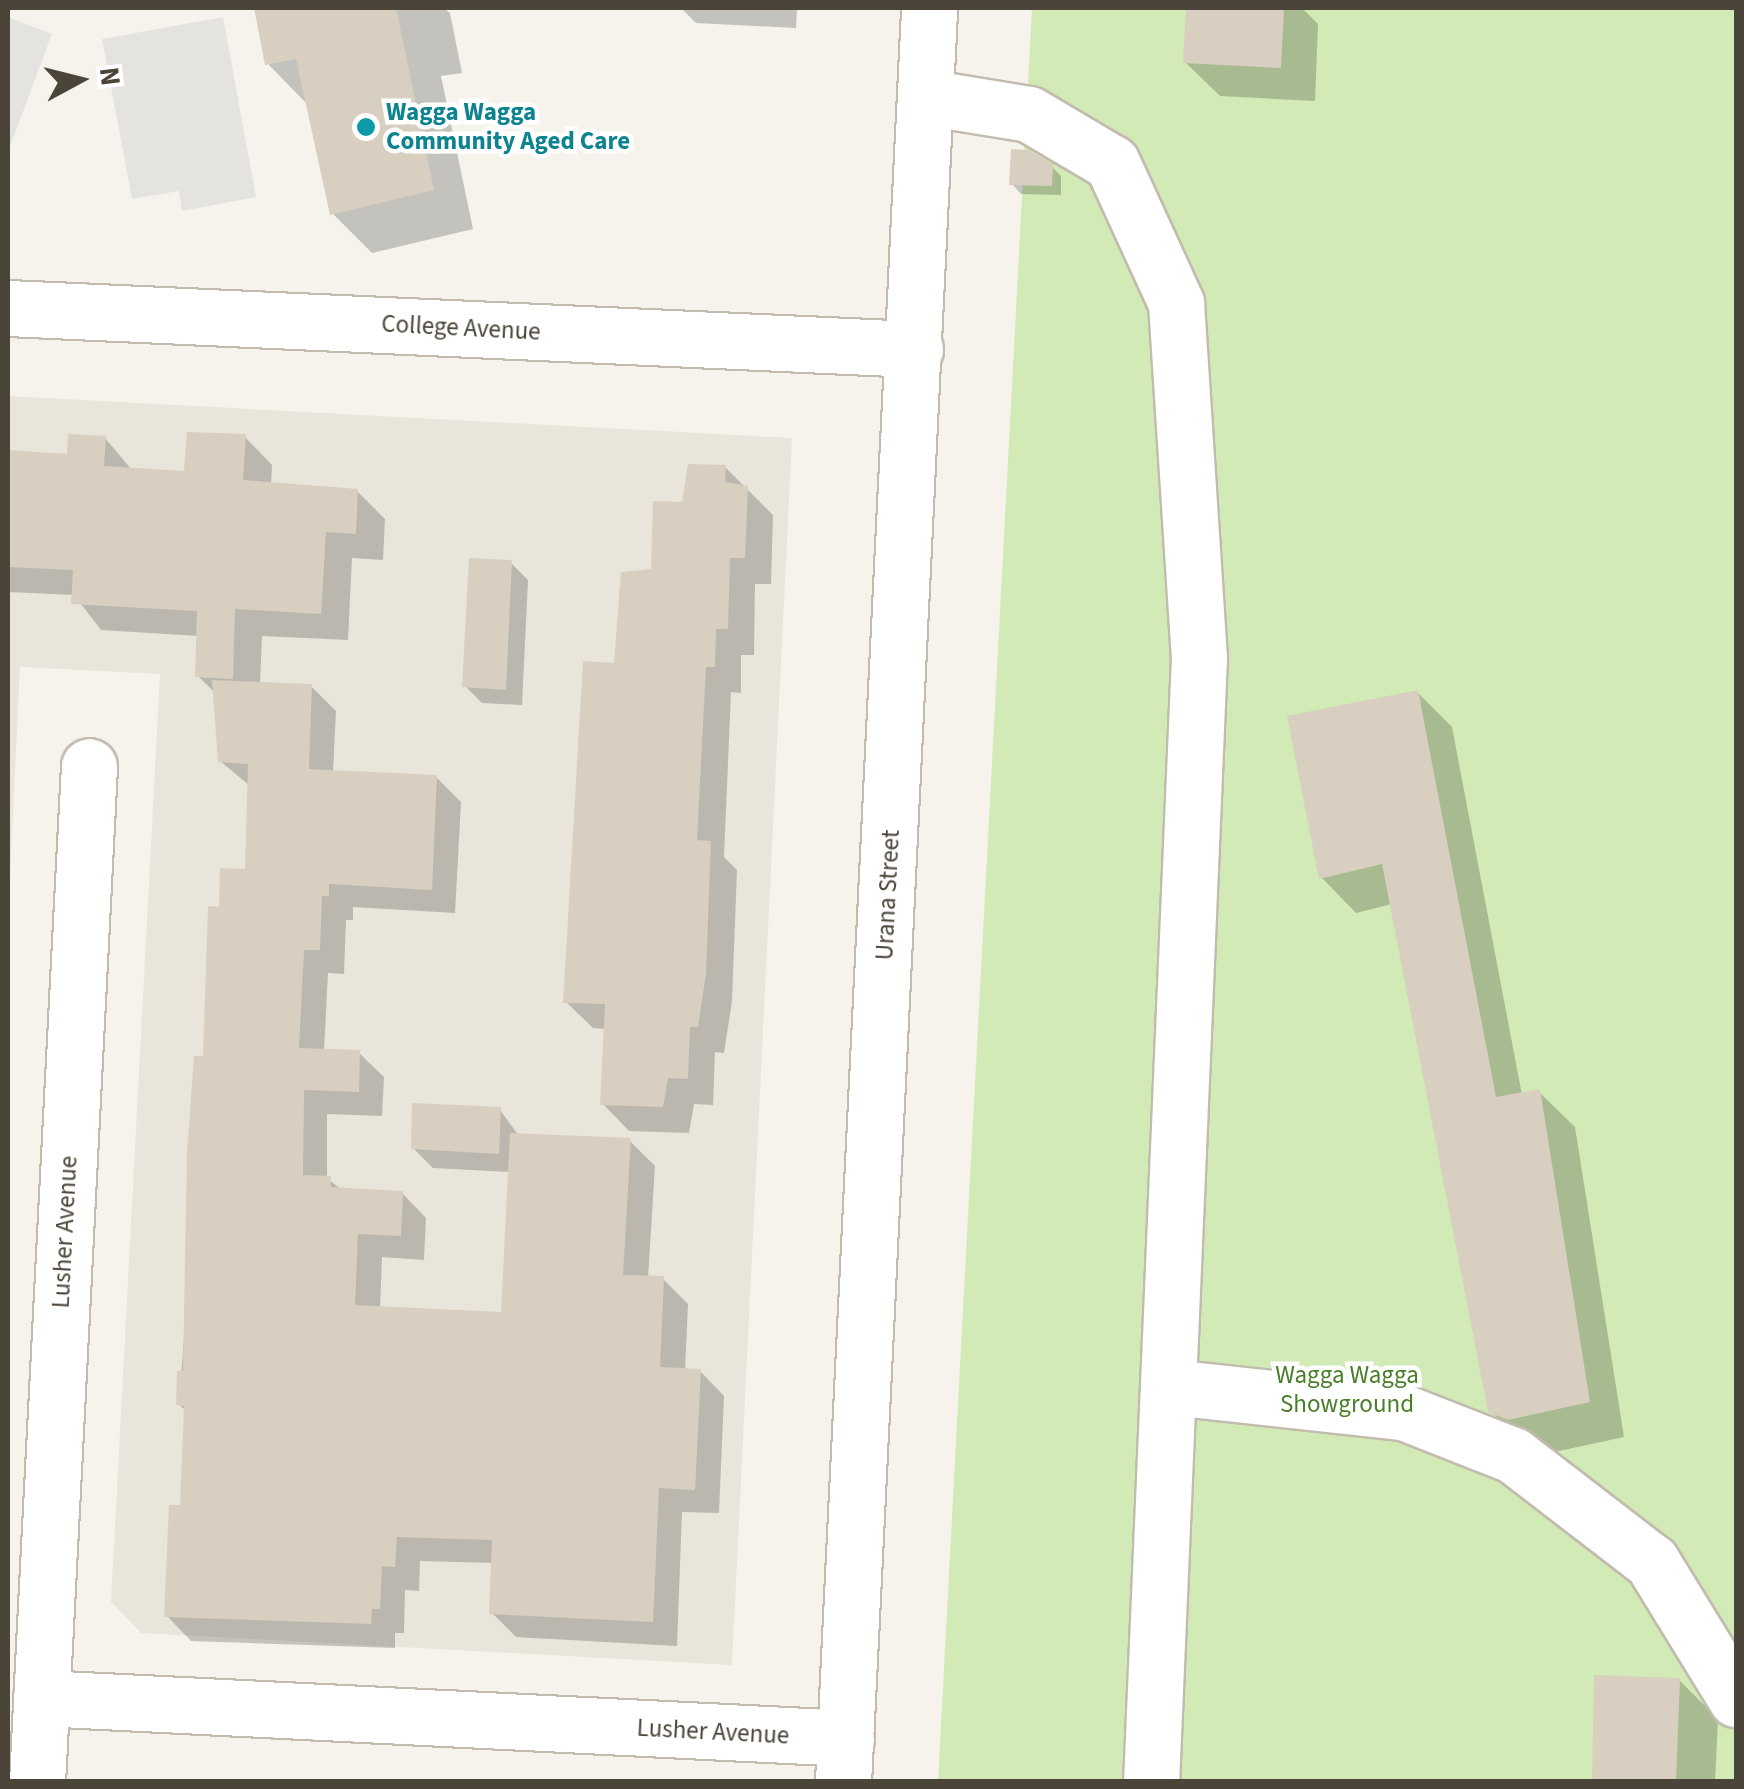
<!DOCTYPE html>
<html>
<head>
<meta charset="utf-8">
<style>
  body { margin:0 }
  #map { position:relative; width:1744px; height:1789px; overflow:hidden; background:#f6f3ec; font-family:"Source Sans 3",sans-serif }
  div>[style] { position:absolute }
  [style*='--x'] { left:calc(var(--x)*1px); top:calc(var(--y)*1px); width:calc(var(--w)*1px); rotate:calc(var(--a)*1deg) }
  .residential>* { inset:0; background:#eae5da }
  .green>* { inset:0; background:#d2eab5 }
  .parking>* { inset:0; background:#e5e3e0 }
  .shadow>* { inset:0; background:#0003 }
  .building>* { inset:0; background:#d8cfc1 }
  .roads { filter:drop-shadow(2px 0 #c2bbae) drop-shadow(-2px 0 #c2bbae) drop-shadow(0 2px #c2bbae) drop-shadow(0 -2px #c2bbae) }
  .minor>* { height:55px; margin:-27.5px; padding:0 27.5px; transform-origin:27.5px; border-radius:27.5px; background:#fff }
  .dots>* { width:28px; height:28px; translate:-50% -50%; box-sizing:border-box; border:5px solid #fff; border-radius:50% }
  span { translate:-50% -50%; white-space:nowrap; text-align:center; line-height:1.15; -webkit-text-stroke:9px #fff; paint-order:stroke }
  .culture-label { font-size:25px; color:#0d838f; font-weight:700 }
  .left { translate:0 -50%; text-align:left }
  .street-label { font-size:25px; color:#4b4439 }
  .park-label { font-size:25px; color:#4a7f2a }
  .frame { position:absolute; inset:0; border:10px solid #4b4439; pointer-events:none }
  .north { position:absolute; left:30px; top:30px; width:100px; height:100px; -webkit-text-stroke:8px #fff; paint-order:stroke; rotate:83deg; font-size:28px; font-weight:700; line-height:40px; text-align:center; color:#4b4439 }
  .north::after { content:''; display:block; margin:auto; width:35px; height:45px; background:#4b4439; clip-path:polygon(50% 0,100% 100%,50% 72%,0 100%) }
</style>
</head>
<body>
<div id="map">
  <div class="residential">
    <div style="clip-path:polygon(8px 396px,792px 438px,732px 1665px,141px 1633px,111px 1602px,160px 674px,20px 667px,8px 919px)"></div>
  </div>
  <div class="green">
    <div style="clip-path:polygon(1032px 8px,1736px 8px,1736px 1781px,938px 1782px)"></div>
  </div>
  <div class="parking">
    <div style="clip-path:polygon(8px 17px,52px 34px,8px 152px)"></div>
    <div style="clip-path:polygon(223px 17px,256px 197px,182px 211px,179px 191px,132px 199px,102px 39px)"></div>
  </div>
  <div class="shadow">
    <div style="clip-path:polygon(256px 8px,444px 8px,450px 13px,462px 73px,441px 76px,473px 229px,372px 253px,332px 213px,308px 105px,268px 64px)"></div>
    <div style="clip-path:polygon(681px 8px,797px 8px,796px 28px,696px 23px)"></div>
    <div style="clip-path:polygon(1189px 8px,1302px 8px,1318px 24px,1315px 101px,1220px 96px,1185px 62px)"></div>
    <div style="clip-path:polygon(1051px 166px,1061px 176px,1061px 195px,1021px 194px,1012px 184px)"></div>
    <div style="clip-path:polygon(245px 437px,272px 465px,271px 485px,357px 491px,385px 519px,383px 560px,352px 558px,348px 640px,262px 636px,260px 684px,311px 686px,336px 711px,333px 772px,436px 777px,461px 802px,455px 913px,353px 907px,353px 920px,346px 920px,344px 974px,328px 973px,324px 1051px,359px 1053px,384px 1077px,382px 1116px,327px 1114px,327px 1178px,342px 1190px,402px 1193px,426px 1218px,424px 1260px,382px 1257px,380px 1309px,503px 1315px,510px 1172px,433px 1168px,413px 1148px,500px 1110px,519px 1136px,630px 1141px,655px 1166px,648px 1278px,663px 1279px,688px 1304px,685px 1370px,700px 1371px,724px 1396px,719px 1513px,682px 1512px,677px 1646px,516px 1637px,492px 1613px,494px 1563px,420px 1561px,419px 1591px,405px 1590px,404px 1633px,395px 1633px,395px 1648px,191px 1641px,167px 1616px,182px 1508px,186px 1411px,179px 1404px,205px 1058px,221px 910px,247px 872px,250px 786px,220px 761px,215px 693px,198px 676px,199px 636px,101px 630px,74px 595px,8px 592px,8px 453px,69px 457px,105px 438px,132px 470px,187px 473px)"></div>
    <div style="clip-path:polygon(725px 467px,773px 515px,771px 584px,755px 584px,754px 655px,741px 655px,741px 693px,731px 692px,724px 857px,737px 870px,732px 1001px,724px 1053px,715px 1052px,713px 1105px,694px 1104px,689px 1133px,629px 1131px,603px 1104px,606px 1029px,593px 1028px,566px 1002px,617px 665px,620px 587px,623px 574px,653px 572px,684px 505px)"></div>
    <div style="clip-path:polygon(511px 563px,528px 580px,522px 705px,482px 703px,465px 686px)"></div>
    <div style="clip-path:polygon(1417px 692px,1452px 727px,1522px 1095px,1539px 1092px,1575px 1127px,1624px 1437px,1545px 1454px,1526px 1446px,1491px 1411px,1392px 904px,1356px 913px,1321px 877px)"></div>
    <div style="clip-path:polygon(1679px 1680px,1718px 1719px,1715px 1782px,1595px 1782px)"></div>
  </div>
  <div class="building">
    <div style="clip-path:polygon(254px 8px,396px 8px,434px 190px,330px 215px,296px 59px,265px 65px)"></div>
    <div style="clip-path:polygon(1186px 8px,1284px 8px,1281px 68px,1183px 63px)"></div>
    <div style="clip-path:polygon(1011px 149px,1028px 150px,1053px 164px,1052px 186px,1009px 185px)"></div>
    <div style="clip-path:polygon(187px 432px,246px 434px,243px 480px,358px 489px,356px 534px,326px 532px,321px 614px,235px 609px,233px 679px,195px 677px,197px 611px,71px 604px,73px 570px,8px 567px,8px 450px,67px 454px,68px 434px,106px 436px,104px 466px,184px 471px)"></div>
    <div style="clip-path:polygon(688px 464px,726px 465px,725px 482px,748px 486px,745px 558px,730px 558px,728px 629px,716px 629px,715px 667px,706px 667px,697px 840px,711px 841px,706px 973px,698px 1027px,690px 1027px,688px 1079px,668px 1078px,663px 1107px,600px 1105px,605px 1004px,563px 1003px,583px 661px,614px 663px,621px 572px,651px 569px,653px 501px,682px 502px)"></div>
    <div style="clip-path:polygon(469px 558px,512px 560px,506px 690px,462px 687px)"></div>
    <div style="clip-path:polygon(212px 680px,312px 684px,309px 769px,437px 775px,432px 890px,329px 884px,329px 896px,322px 896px,320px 950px,304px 950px,299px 1048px,360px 1050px,359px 1092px,304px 1090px,303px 1175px,331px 1176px,331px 1187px,403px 1191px,401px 1236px,358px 1234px,355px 1305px,501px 1312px,510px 1133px,631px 1138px,623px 1275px,664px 1276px,660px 1367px,701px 1369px,695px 1490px,659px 1488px,653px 1622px,489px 1614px,492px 1540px,397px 1537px,395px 1567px,382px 1566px,380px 1609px,372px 1609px,371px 1624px,164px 1617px,169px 1505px,180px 1505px,184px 1406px,176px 1405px,177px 1371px,183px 1371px,187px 1153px,194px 1056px,203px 1056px,208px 906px,219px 907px,220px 868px,245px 869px,248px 764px,218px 762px)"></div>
    <div style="clip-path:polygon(1418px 690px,1496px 1097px,1540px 1089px,1590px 1402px,1508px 1420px,1488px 1412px,1382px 864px,1319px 879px,1287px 716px)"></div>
    <div style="clip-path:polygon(412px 1103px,501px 1107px,499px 1154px,411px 1149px)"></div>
    <div style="clip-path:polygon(1594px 1675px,1680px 1678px,1676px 1782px,1592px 1782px)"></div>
  </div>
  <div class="roads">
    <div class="minor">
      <div style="--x:925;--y:97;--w:105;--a:9.3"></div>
      <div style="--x:1029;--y:114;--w:96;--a:30.6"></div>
      <div style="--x:1112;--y:163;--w:154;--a:65.4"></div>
      <div style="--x:1176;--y:303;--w:355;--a:86.3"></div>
      <div style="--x:1199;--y:657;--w:1126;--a:92.44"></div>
      <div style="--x:8;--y:308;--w:908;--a:2.59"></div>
      <div style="--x:1171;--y:1387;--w:233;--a:6.2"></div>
      <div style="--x:1403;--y:1412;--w:118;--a:21.4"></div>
      <div style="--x:1513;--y:1455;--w:175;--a:37.6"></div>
      <div style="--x:1652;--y:1562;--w:161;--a:58.5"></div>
      <div style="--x:41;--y:1698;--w:806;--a:2.84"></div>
      <div style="--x:37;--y:1782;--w:1017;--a:-87.07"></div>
      <div style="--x:843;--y:1782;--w:1776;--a:-87.22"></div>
    </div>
  </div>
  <div class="dots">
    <div style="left:366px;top:127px;background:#0f9aa8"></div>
  </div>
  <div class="culture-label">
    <span class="left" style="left:386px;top:127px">Wagga Wagga<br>Community Aged Care</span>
  </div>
  <div class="street-label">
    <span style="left:461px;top:328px;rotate:3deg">College Avenue</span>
    <span style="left:888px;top:895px;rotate:-87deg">Urana Street</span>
    <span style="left:65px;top:1232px;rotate:-87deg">Lusher Avenue</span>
    <span style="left:713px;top:1732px;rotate:3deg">Lusher Avenue</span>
  </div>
  <div class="park-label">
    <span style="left:1347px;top:1390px">Wagga Wagga<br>Showground</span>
  </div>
  <div class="frame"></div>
  <div class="north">N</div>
</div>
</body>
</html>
